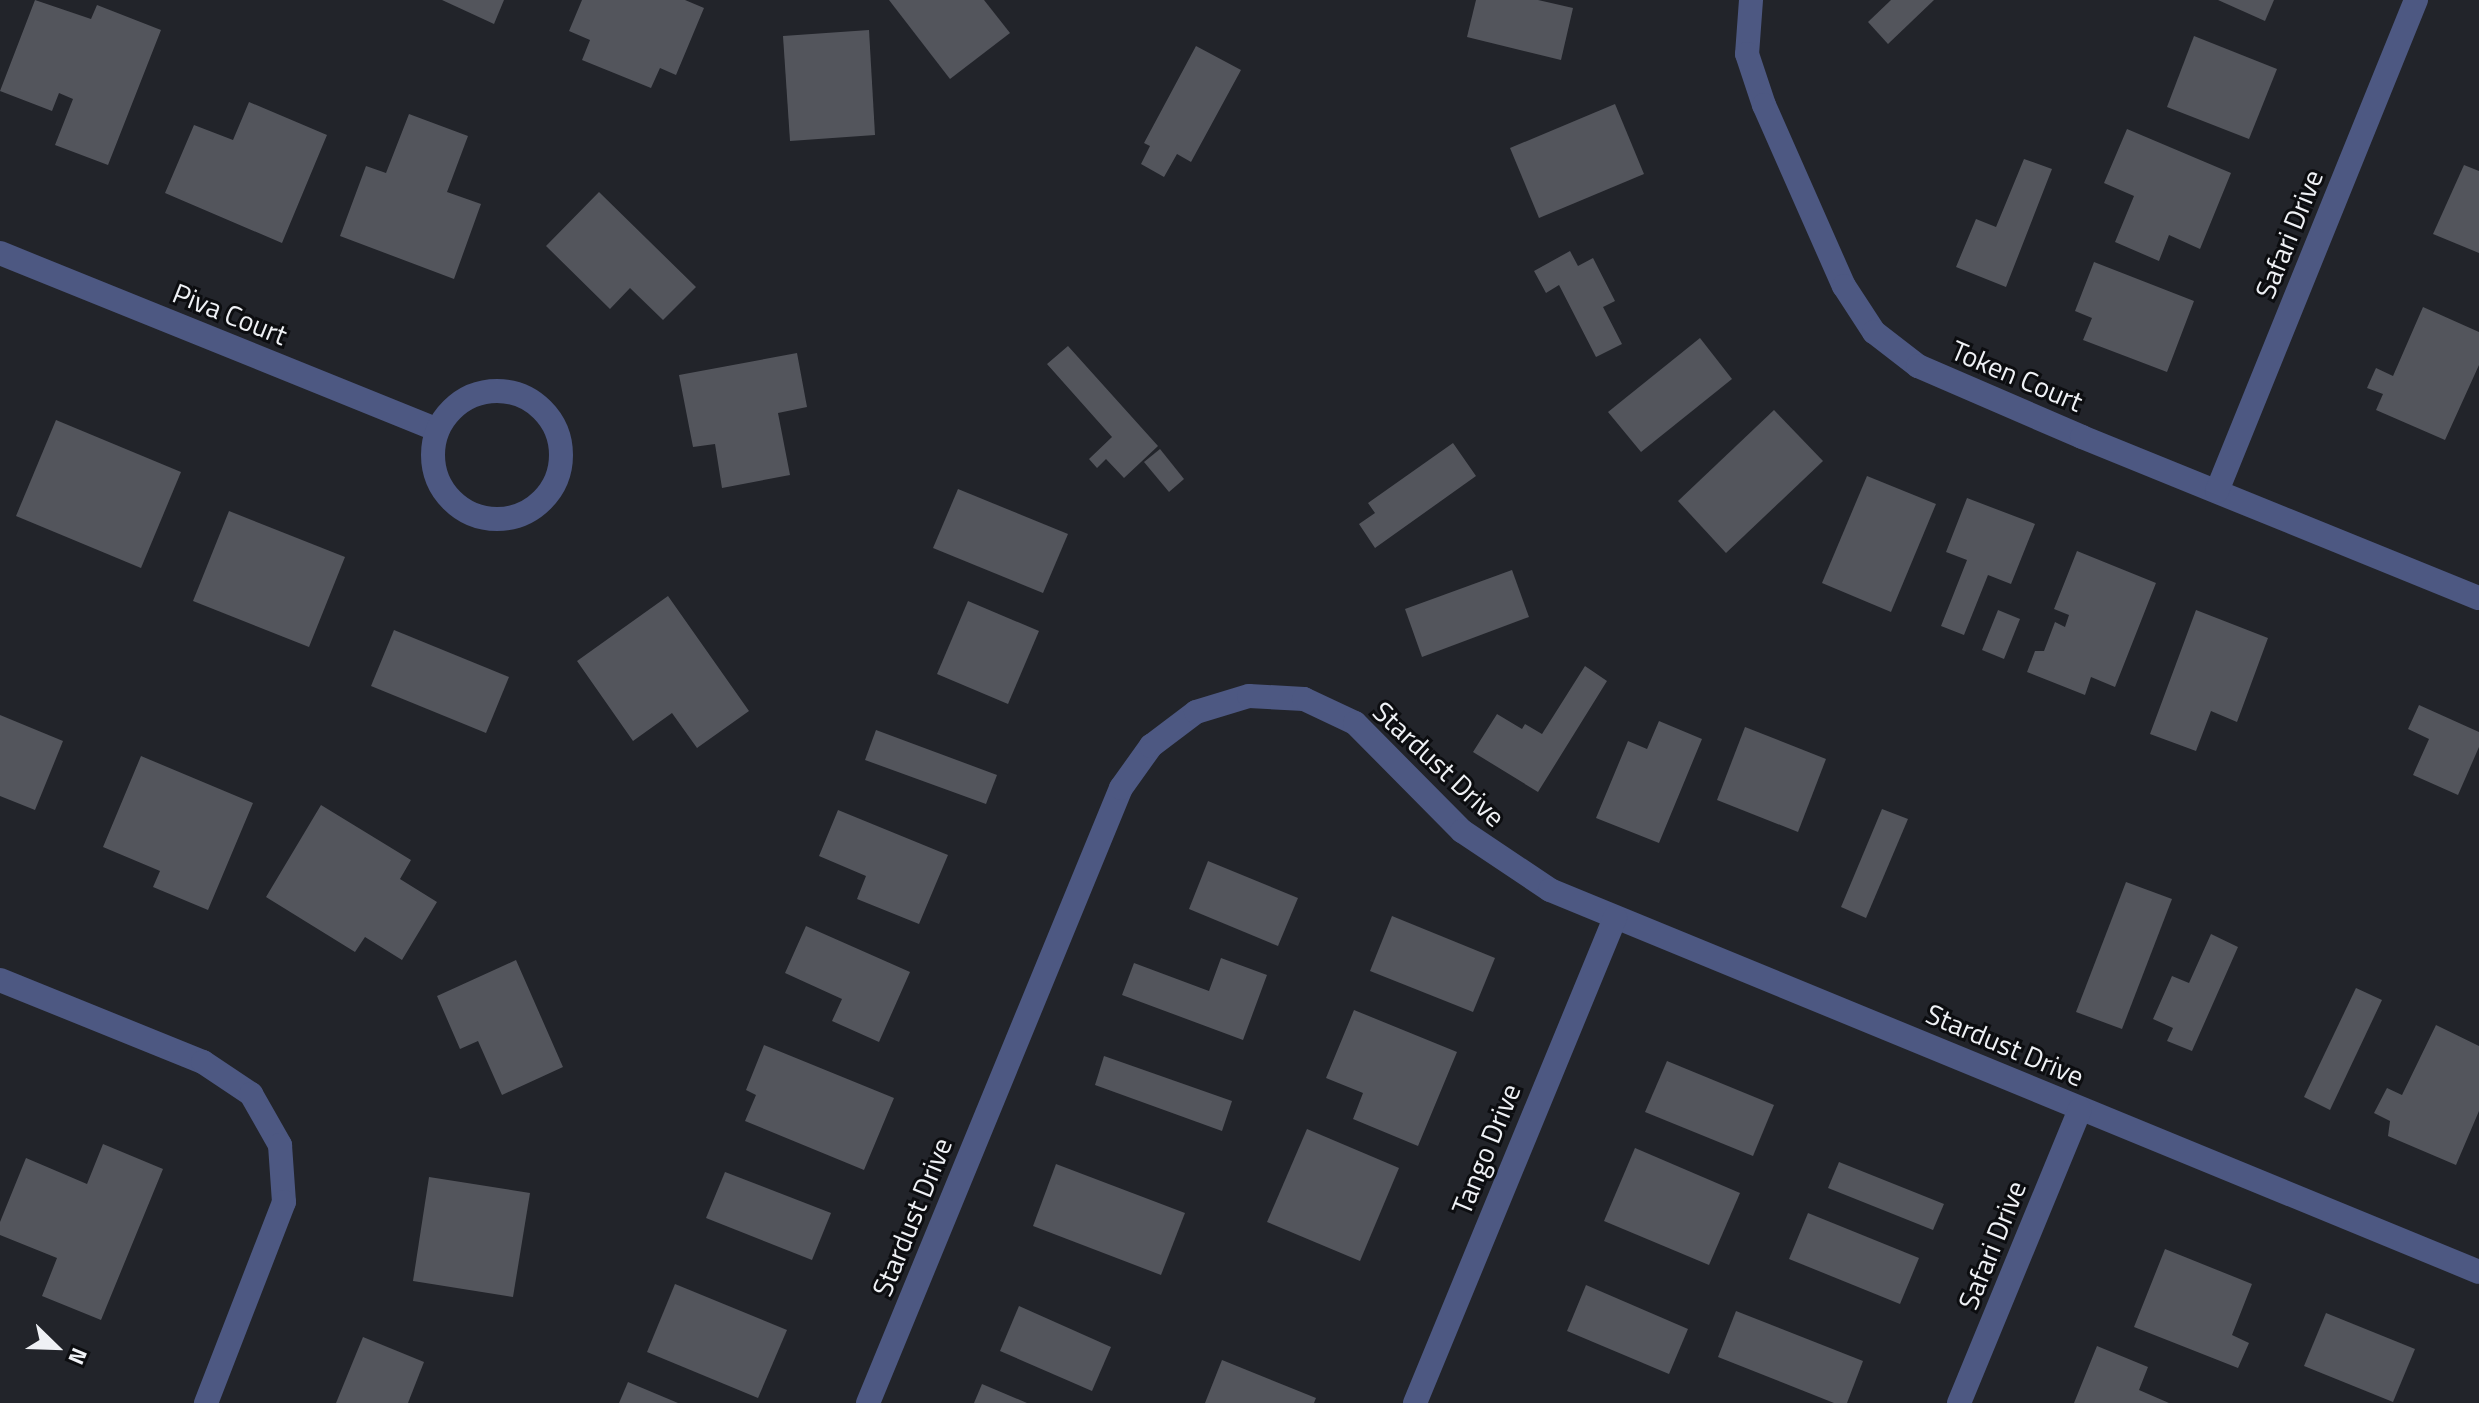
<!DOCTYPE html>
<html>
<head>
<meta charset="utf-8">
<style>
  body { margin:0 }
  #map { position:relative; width:2479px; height:1403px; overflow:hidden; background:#22242a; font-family:"Titillium Web",sans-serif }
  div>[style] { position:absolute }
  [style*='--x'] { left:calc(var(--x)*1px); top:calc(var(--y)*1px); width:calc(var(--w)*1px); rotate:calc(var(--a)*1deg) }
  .building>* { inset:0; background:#53555c }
  .minor>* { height:24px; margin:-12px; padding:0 12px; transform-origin:12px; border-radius:12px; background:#4d5882 }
  .minor>.ring { margin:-12px; padding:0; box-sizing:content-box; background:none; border:24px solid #4d5882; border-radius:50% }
  span { translate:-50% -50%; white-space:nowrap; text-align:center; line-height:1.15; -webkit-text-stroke:6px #0c0d10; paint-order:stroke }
  .street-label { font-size:28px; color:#eff1f5 }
  .north { position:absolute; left:16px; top:1307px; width:80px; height:80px; -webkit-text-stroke:6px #0c0d10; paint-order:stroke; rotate:113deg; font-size:22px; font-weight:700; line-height:32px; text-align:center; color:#eff1f5 }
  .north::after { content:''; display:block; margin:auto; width:28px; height:36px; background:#eff1f5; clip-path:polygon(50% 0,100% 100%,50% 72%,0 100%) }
</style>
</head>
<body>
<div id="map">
  <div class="building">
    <div style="clip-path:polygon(35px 0,91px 19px,97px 5px,161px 30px,108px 165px,55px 145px,73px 99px,59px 93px,52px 111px,0 91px)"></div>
    <div style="clip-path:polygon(442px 0,504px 0,494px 24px)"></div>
    <div style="clip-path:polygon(582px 0,685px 0,704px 8px,676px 75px,660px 68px,651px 88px,582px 60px,590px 40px,569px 31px)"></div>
    <div style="clip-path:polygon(889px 0,984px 0,1010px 33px,950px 79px)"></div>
    <div style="clip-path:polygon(1476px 0,1538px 0,1573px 8px,1561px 60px,1467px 37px)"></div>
    <div style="clip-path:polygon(1891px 0,1934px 0,1888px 44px,1868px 22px)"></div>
    <div style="clip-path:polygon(2218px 0,2274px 0,2265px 21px)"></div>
    <div style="clip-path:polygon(869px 30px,875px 135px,790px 141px,783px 36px)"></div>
    <div style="clip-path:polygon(2194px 36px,2277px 69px,2249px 139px,2167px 107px)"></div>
    <div style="clip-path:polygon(1196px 46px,1241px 70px,1191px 162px,1177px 154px,1164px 177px,1141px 164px,1150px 146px,1144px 143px)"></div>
    <div style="clip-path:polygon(249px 102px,327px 135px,282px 243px,165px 193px,194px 125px,233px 140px)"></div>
    <div style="clip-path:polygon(1615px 104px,1644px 174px,1539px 218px,1510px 148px)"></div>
    <div style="clip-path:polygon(409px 114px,468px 136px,447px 192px,481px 204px,454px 279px,340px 236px,366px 166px,386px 173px)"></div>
    <div style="clip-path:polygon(2127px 129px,2231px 173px,2200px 249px,2169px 235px,2159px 261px,2115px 242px,2134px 196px,2104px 183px)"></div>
    <div style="clip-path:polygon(2024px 159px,2052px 169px,2006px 287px,1956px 267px,1976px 219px,1996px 227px)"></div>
    <div style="clip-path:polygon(2464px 165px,2479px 171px,2479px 253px,2433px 234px)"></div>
    <div style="clip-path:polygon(599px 192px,696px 287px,663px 320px,630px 288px,610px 309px,546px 246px)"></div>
    <div style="clip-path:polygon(1570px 251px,1578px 266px,1593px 258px,1615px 301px,1603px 307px,1622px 344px,1596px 357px,1559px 285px,1546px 293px,1534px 271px)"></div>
    <div style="clip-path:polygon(2094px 262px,2194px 301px,2167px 372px,2083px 340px,2092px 318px,2075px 311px)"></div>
    <div style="clip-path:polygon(2423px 307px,2479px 332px,2479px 365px,2445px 440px,2376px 410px,2383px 394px,2367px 388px,2376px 368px,2393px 376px)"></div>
    <div style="clip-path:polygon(1700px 338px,1732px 379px,1641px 452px,1608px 412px)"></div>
    <div style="clip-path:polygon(1068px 346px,1158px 446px,1124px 478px,1106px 459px,1097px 468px,1089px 459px,1112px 437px,1047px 364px)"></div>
    <div style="clip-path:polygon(797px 353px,807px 407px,778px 413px,790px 475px,722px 488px,715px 444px,693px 447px,679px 375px)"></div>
    <div style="clip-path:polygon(1774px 410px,1823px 461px,1726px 553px,1678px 501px)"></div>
    <div style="clip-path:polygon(56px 420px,181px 472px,141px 568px,16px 516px)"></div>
    <div style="clip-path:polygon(1453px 443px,1476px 476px,1375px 548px,1359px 524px,1375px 513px,1368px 503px)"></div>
    <div style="clip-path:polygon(1160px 449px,1184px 479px,1169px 492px,1144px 462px)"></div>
    <div style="clip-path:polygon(1867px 476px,1936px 504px,1891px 612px,1822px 583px)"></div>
    <div style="clip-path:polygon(958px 489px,1068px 534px,1043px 593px,933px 548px)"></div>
    <div style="clip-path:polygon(1967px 498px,2035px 524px,2011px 584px,1988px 575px,1964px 635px,1941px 626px,1967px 560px,1946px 552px)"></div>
    <div style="clip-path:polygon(229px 511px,345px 557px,309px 647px,193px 601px)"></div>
    <div style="clip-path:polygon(2077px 551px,2156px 583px,2115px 687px,2091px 677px,2085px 695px,2027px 672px,2035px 651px,2044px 651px,2055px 622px,2065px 627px,2069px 615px,2054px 609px)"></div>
    <div style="clip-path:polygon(1512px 570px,1529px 617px,1422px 657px,1405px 609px)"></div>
    <div style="clip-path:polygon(668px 596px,749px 711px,697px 748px,672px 713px,633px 741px,577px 661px)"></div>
    <div style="clip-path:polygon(968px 601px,1039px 631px,1008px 704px,937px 674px)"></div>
    <div style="clip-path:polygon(1998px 610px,2020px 619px,2004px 659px,1982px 650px)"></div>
    <div style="clip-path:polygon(2196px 610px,2268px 638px,2237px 722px,2211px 711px,2196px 751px,2150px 734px)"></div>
    <div style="clip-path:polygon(394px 630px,509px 677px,486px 733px,371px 686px)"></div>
    <div style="clip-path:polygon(1585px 666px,1607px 681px,1538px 792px,1473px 752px,1497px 714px,1522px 729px,1525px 724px,1542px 734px)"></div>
    <div style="clip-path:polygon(2419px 705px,2479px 732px,2479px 747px,2458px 795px,2413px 775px,2429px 739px,2408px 729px)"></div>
    <div style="clip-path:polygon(0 715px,63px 741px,35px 810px,0 796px)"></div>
    <div style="clip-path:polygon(1659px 721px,1702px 739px,1659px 843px,1596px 818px,1628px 741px,1647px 749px)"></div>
    <div style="clip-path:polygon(1745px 727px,1826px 759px,1798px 832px,1717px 800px)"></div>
    <div style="clip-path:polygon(876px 730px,997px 775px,986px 804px,865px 760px)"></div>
    <div style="clip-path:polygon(141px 756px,253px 803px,208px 910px,153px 887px,160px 871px,103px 847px)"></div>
    <div style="clip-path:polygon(321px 805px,411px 860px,400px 879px,437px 902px,402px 960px,365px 937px,355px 952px,266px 897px)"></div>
    <div style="clip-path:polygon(1882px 809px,1908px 819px,1866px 918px,1841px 907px)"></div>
    <div style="clip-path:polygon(838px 810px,948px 855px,919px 924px,857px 899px,866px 876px,819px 856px)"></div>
    <div style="clip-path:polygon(1208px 861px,1298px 898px,1278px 946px,1189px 909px)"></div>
    <div style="clip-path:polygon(2126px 882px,2172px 899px,2122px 1029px,2076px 1012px)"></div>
    <div style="clip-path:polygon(1392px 916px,1495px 958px,1473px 1012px,1370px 971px)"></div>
    <div style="clip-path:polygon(806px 926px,910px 972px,879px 1042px,832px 1021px,842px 999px,785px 973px)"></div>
    <div style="clip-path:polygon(2211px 934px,2238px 947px,2192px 1051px,2167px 1041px,2173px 1028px,2153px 1019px,2172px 976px,2189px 983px)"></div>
    <div style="clip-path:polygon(1221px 958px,1267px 975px,1243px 1040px,1122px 995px,1134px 963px,1209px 991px)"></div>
    <div style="clip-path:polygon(516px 960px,563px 1067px,502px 1095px,478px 1041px,460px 1049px,437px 996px)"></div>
    <div style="clip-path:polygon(2356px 988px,2382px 1000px,2330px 1110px,2304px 1097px)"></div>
    <div style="clip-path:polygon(1354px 1010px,1457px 1052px,1418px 1146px,1353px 1119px,1363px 1093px,1326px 1078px)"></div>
    <div style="clip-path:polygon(2436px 1025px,2479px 1046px,2479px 1111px,2456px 1165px,2388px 1136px,2390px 1121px,2374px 1113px,2387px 1088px,2402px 1095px)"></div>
    <div style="clip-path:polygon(764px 1045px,894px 1098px,864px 1170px,745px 1121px,756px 1095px,746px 1090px)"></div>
    <div style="clip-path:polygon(1104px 1056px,1232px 1101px,1222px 1131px,1095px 1085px)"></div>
    <div style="clip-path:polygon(1667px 1061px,1774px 1105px,1753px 1156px,1645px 1112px)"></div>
    <div style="clip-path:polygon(1307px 1129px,1399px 1168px,1360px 1261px,1267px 1222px)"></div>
    <div style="clip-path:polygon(103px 1144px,163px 1169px,101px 1320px,42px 1296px,57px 1258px,0 1235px,0 1222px,26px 1158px,87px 1184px)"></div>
    <div style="clip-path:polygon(1635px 1148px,1740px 1193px,1709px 1265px,1604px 1221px)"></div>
    <div style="clip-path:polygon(1839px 1162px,1944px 1204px,1933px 1230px,1828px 1188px)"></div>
    <div style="clip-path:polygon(1056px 1164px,1185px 1213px,1161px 1275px,1033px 1226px)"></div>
    <div style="clip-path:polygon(725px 1172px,831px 1213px,812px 1260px,706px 1218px)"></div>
    <div style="clip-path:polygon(429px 1177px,530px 1193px,513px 1297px,413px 1281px)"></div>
    <div style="clip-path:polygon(1808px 1213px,1919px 1258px,1900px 1304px,1789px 1259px)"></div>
    <div style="clip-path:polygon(2165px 1249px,2252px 1284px,2232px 1335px,2249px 1343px,2238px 1368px,2134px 1327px)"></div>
    <div style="clip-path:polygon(675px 1284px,787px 1330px,758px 1398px,647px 1352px)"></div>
    <div style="clip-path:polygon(1586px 1285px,1688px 1329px,1669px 1374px,1567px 1331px)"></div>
    <div style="clip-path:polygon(1019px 1306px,1111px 1347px,1092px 1391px,1000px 1351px)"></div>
    <div style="clip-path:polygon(1736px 1311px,1863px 1361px,1847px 1403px,1834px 1403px,1718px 1357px)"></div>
    <div style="clip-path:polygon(2326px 1313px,2415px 1349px,2393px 1402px,2304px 1366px)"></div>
    <div style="clip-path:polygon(363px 1337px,424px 1362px,408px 1403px,336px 1403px)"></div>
    <div style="clip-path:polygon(2097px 1346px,2148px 1367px,2139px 1390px,2169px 1403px,2074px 1403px)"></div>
    <div style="clip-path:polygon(1222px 1360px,1316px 1398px,1314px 1403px,1205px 1403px)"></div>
    <div style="clip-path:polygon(628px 1382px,678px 1403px,619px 1403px)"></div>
    <div style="clip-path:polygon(982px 1384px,1027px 1403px,974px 1403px)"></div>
  </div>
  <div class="minor">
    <div style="--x:1751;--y:0;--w:54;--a:94.2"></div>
    <div style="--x:1747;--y:54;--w:54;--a:71.6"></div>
    <div style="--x:1764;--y:105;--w:198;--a:66.2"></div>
    <div style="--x:1844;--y:286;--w:55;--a:56.9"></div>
    <div style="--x:1874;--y:332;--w:56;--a:37.7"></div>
    <div style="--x:1918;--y:366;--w:179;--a:23.4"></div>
    <div style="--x:2082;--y:437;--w:428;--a:22.1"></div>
    <div style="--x:0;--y:253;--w:472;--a:22"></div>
    <div class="ring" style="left:433px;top:391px;width:104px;height:104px"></div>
    <div style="--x:2217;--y:491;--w:530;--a:-67.94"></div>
    <div style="--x:0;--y:980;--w:219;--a:22"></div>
    <div style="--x:203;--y:1062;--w:58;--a:33.7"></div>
    <div style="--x:251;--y:1094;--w:59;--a:60.4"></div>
    <div style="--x:280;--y:1145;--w:57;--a:86"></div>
    <div style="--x:284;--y:1202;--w:216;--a:111.2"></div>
    <div style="--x:868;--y:1403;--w:665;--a:-67.64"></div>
    <div style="--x:1121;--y:788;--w:52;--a:-54.5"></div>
    <div style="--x:1151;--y:746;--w:56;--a:-37.1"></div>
    <div style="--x:1196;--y:712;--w:55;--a:-16.8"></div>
    <div style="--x:1249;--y:696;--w:55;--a:3.1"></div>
    <div style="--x:1304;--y:699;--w:56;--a:25.2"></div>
    <div style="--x:1355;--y:723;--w:152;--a:45.3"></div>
    <div style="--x:1462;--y:831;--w:106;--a:33.8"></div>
    <div style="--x:1550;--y:890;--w:1004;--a:22.35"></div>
    <div style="--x:1415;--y:1403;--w:525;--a:-67.59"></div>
    <div style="--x:1959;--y:1403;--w:317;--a:-67.6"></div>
  </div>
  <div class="street-label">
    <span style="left:2289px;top:234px;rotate:-68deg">Safari Drive</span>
    <span style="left:230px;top:314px;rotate:22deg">Piva Court</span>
    <span style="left:2017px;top:376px;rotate:23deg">Token Court</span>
    <span style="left:1439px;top:764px;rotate:43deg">Stardust Drive</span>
    <span style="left:2005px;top:1045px;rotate:23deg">Stardust Drive</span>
    <span style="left:1486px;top:1149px;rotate:-68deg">Tango Drive</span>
    <span style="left:912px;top:1217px;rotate:-68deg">Stardust Drive</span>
    <span style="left:1992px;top:1245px;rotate:-68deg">Safari Drive</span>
  </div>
  <div class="north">N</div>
</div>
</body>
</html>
